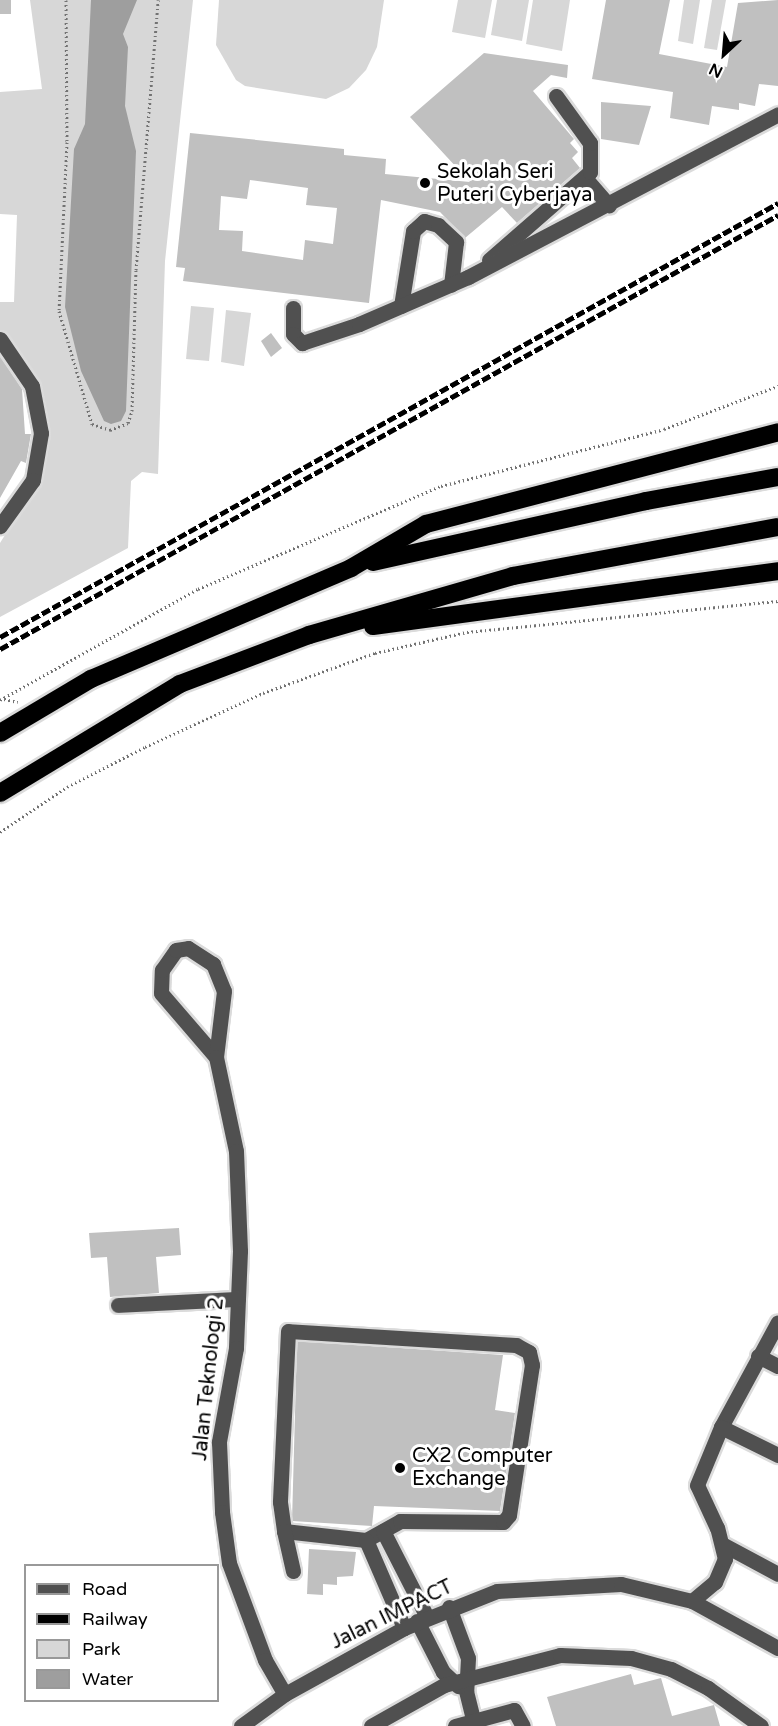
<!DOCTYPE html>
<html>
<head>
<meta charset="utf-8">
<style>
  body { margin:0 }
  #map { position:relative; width:778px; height:1726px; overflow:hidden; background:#fff; font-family:"Varela Round",sans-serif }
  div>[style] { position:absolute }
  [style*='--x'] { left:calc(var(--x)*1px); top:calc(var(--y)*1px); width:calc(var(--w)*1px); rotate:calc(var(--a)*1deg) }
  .green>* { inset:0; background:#d7d7d7 }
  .water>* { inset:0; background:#9e9e9e }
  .building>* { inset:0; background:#c0c0c0 }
  .path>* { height:3px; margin-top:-1.5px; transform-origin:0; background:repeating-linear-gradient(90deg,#727272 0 1.5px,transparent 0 4.5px) }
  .roads { filter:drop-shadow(2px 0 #dbdbdb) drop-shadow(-2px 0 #dbdbdb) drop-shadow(0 2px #dbdbdb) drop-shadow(0 -2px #dbdbdb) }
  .minor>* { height:15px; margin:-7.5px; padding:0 7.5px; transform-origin:7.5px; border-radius:7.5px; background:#505050 }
  .highway>* { height:18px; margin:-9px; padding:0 9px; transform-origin:9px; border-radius:9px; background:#000 }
  .rail>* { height:4.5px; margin-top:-2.25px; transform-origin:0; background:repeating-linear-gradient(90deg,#000 0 9px,transparent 0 12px) }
  .dots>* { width:16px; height:16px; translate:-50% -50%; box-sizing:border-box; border:3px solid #fff; border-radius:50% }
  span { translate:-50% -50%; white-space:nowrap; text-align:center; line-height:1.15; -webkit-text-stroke:6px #fff; paint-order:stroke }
  .poi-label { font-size:20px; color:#000 }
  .left { translate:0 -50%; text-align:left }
  .street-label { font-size:20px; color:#000 }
  .legend { position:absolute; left:24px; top:1564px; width:195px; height:138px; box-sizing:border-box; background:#fff; border:2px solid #999; margin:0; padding:8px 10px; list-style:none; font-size:18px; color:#000 }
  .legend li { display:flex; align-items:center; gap:12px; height:30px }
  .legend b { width:30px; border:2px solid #999 }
  .north { position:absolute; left:694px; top:24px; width:60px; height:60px; -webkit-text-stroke:4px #fff; paint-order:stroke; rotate:206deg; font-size:16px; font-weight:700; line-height:24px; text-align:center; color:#000 }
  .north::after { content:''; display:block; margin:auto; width:21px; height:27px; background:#000; clip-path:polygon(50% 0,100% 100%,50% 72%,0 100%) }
</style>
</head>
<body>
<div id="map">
  <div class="green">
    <div style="clip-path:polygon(30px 0,193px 0,165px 261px,158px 474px,142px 472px,131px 481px,128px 548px,0 617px,0 543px,32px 492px,36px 405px,0 339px,0 302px,14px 302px,17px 215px,0 214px,0 92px,42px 89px)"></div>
    <div style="clip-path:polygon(219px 0,384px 0,377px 47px,366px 70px,349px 88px,326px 99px,245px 86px,236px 80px,216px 45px)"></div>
    <div style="clip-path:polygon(458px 0,492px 0,485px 38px,452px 32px)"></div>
    <div style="clip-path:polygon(497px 0,529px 0,522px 41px,491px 35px)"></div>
    <div style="clip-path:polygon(533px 0,570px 0,562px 51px,526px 44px)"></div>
    <div style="clip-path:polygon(684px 0,700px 0,693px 44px,678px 41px)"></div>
    <div style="clip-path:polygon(712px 0,726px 0,717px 50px,704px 48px)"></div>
    <div style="clip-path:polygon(191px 306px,214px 308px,209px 361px,186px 359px)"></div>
    <div style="clip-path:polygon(226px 310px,251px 313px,244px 366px,221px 362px)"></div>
  </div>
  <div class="water">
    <div style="clip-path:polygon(91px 0,137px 0,123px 34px,128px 47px,125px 106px,136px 151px,126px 411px,121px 421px,111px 424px,104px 421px,81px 371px,65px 307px,74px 149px,85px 124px)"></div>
  </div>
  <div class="building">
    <div style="clip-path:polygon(0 0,11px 0,11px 14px,0 14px)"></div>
    <div style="clip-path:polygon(606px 0,670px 0,659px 54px,727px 67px,738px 3px,778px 0,778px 86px,759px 84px,755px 106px,739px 103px,739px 110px,712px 106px,709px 125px,670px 118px,673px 92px,592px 79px)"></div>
    <div style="clip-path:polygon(evenodd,484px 53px,568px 65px,567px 78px,551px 75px,533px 91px,574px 139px,570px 143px,578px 152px,572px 158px,580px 168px,517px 223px,502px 207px,465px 238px,440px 212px,381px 200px,369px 303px,183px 281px,185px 268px,176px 267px,190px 133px,344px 149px,344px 155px,386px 159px,385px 174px,470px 182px,410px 117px,484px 53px,250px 180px,308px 188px,306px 205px,337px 208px,333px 244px,305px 240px,303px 260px,242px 251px,243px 231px,219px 230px,221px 196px,247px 199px,250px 180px)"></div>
    <div style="clip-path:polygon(601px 102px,651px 106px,639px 145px,601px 139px)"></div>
    <div style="clip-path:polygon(271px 333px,282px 348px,271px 357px,261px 341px)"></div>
    <div style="clip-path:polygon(0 356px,22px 389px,25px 434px,31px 434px,26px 463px,21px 461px,0 498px)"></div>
    <div style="clip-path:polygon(179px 1228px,181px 1255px,156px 1257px,159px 1293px,110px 1297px,107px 1257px,91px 1258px,89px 1233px)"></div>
    <div style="clip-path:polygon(297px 1341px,503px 1355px,495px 1410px,515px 1413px,500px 1511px,374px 1506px,372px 1526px,292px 1521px)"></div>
    <div style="clip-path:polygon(309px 1549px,356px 1552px,353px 1576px,337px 1577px,337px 1585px,323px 1584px,323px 1595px,307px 1594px)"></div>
    <div style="clip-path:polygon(631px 1674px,634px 1685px,661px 1678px,672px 1716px,714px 1705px,720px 1726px,556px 1726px,547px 1697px)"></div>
  </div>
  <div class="path">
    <div style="--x:66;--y:0;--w:142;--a:89.6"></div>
    <div style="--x:67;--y:142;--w:169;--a:92.7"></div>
    <div style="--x:59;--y:311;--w:118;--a:73.7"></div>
    <div style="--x:92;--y:424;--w:19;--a:18"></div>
    <div style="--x:110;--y:430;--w:19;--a:-21"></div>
    <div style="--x:128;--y:423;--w:13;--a:-72"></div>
    <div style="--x:132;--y:411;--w:141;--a:-88.4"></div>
    <div style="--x:136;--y:270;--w:271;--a:-85.3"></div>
    <div style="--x:4;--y:699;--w:14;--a:12"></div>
    <div style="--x:0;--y:700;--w:227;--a:-29.3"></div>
    <div style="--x:198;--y:589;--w:264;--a:-23"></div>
    <div style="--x:441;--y:486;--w:230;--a:-14.3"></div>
    <div style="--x:664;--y:429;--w:122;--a:-20.7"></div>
    <div style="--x:0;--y:832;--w:81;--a:-33.9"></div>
    <div style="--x:67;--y:787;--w:88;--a:-27.1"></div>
    <div style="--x:145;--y:747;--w:130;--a:-24.6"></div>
    <div style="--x:263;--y:693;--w:119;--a:-19.7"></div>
    <div style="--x:375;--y:653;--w:94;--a:-12.9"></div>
    <div style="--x:467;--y:632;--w:313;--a:-5.7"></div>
  </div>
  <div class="roads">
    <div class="minor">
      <div style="--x:586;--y:179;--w:35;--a:49"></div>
      <div style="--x:489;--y:260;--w:134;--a:-41.1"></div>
      <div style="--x:590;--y:172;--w:29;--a:-90"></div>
      <div style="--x:590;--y:143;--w:58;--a:-125.9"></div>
      <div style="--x:401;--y:306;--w:76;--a:-80.9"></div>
      <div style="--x:413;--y:231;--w:15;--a:-42"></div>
      <div style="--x:424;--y:221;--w:15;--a:16"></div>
      <div style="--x:438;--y:225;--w:25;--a:43"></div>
      <div style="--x:456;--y:242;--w:43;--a:96.6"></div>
      <div style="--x:293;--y:308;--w:26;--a:90"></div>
      <div style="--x:293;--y:334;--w:13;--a:45"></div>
      <div style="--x:302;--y:343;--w:60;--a:-18.4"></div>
      <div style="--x:359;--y:324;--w:119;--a:-23.3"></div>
      <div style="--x:468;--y:277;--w:350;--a:-27.7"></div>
      <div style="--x:0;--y:339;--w:57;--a:55.8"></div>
      <div style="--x:32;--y:386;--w:48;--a:79.2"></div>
      <div style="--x:41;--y:433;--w:48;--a:99.7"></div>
      <div style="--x:33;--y:480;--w:57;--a:125.7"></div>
      <div style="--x:216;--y:1057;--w:84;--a:-130.7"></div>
      <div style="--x:161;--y:993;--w:23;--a:-88"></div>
      <div style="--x:162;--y:970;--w:24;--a:-55"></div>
      <div style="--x:176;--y:950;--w:12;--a:-9"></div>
      <div style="--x:188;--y:948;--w:30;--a:33"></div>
      <div style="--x:213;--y:964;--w:29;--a:68"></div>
      <div style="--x:224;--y:991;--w:66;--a:96.9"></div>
      <div style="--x:216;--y:1057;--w:96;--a:78"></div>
      <div style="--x:236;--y:1151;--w:100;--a:87.7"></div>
      <div style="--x:240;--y:1251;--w:97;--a:92.4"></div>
      <div style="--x:236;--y:1348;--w:96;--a:100.3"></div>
      <div style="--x:219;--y:1442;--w:70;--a:87.5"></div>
      <div style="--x:222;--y:1512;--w:51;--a:82.2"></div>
      <div style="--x:229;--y:1563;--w:103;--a:69.6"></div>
      <div style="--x:265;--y:1660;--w:39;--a:60"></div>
      <div style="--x:118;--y:1305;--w:120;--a:-2.9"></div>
      <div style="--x:758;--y:1356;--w:22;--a:27"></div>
      <div style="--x:721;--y:1427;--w:119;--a:-61.5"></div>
      <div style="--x:284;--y:1531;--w:82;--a:6.3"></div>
      <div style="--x:366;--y:1540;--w:39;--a:-29"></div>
      <div style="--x:400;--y:1521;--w:103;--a:0.6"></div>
      <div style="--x:503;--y:1522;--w:9;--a:-49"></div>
      <div style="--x:509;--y:1515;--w:152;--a:-81.3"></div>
      <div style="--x:532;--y:1365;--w:13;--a:-103"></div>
      <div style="--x:529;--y:1352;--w:15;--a:-152"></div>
      <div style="--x:516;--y:1345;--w:228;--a:-176.5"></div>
      <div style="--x:288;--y:1331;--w:171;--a:92.7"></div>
      <div style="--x:280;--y:1502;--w:29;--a:82"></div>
      <div style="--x:284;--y:1531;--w:41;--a:77.3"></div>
      <div style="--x:383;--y:1531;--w:97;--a:62.9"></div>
      <div style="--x:366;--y:1540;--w:96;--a:66.6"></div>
      <div style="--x:724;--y:1545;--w:61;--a:28.2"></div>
      <div style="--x:692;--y:1601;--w:30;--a:-40"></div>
      <div style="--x:715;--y:1582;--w:25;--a:-67"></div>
      <div style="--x:725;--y:1559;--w:32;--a:-104"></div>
      <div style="--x:717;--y:1528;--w:47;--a:-114.9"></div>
      <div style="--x:697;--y:1485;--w:63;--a:-67.5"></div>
      <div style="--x:721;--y:1427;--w:64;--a:26.2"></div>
      <div style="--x:449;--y:1607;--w:54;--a:69.6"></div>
      <div style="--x:468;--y:1658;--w:33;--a:93"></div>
      <div style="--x:466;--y:1691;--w:36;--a:76"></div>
      <div style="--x:417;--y:1621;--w:57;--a:63"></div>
      <div style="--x:443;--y:1672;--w:21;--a:43"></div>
      <div style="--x:241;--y:1726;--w:54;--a:-36"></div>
      <div style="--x:285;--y:1694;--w:136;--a:-29"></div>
      <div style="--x:404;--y:1628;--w:100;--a:-21.7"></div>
      <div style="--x:497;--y:1591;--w:124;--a:-3.2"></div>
      <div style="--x:621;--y:1584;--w:73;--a:13.5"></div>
      <div style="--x:692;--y:1601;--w:98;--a:28.7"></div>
      <div style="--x:371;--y:1726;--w:84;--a:-29.3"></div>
      <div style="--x:444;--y:1685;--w:120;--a:-14.5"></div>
      <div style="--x:560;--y:1655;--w:71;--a:2.4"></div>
      <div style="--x:631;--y:1658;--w:41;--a:15.4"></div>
      <div style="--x:671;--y:1669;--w:42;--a:27.2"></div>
      <div style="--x:708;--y:1688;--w:65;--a:35.6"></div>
      <div style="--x:455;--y:1726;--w:61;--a:-15.2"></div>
      <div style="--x:514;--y:1710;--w:18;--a:61"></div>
    </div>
    <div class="highway">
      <div style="--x:373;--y:562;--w:280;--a:-12.6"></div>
      <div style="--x:646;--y:501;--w:134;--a:-10.3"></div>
      <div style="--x:373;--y:626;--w:409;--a:-7.7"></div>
      <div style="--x:0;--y:733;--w:106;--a:-30.7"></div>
      <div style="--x:91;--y:679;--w:283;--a:-23.1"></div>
      <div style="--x:351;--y:568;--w:87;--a:-30.4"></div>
      <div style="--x:426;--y:524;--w:364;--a:-14.6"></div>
      <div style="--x:0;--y:793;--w:210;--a:-31.2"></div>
      <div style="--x:180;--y:684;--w:138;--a:-20.8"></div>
      <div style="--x:309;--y:635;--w:212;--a:-16.1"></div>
      <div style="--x:513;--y:576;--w:269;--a:-10.5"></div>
    </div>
  </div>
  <div class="rail">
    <div style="--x:0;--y:637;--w:891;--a:-29.15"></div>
    <div style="--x:0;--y:649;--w:891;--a:-29.15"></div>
  </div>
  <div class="dots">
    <div style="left:425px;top:183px;background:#000"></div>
    <div style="left:400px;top:1468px;background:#000"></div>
  </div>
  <div class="poi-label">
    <span class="left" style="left:437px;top:184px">Sekolah Seri<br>Puteri Cyberjaya</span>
    <span class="left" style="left:412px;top:1468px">CX2 Computer<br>Exchange</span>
  </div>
  <div class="street-label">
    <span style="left:209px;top:1379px;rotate:-84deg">Jalan Teknologi 2</span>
    <span style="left:392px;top:1615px;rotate:-26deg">Jalan IMPACT</span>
  </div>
  <ul class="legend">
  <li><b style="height:8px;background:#505050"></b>Road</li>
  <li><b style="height:8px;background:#000"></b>Railway</li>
  <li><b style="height:16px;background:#d7d7d7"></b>Park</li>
  <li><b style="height:16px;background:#9e9e9e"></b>Water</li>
  </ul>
  <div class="north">N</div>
</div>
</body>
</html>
